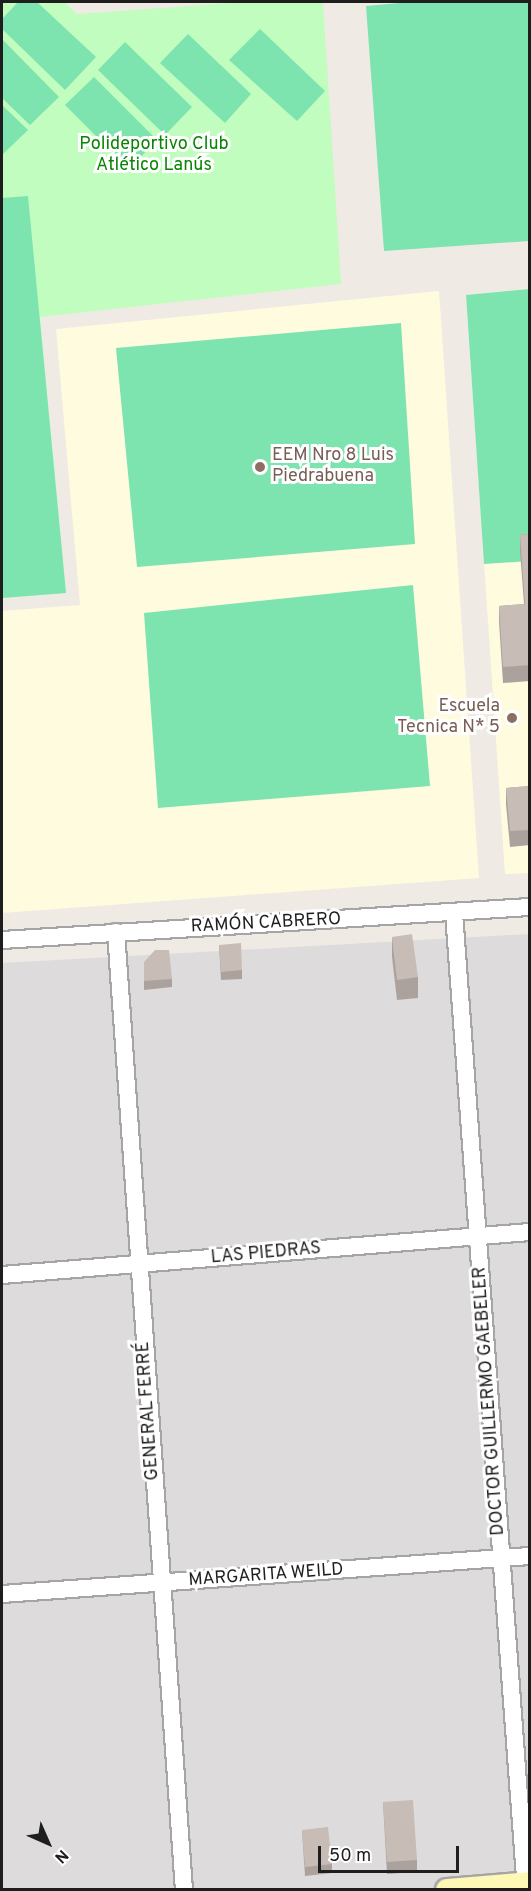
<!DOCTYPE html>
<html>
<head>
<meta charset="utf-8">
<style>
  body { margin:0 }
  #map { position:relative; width:531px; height:1891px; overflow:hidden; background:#f0eae4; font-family:Overpass,sans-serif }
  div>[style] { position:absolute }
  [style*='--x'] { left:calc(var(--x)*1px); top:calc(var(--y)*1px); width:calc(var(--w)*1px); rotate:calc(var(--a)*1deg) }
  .residential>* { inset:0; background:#dddbdb }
  .education>* { inset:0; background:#fffbde }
  .park>* { inset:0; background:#c1fdbe }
  .pitch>* { inset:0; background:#7de4af }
  .roads { filter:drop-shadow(2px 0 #a5a5a5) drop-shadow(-2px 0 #a5a5a5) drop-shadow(0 2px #a5a5a5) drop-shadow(0 -2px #a5a5a5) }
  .street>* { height:16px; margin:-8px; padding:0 8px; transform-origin:8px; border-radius:8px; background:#fff }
  .secondary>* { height:22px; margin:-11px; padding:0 11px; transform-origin:11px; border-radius:11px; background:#fdf8b5 }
  .wall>* { inset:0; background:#aca29d }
  .building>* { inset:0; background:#c8bcb7 }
  .dots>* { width:16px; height:16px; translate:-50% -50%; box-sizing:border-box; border:3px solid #fff; border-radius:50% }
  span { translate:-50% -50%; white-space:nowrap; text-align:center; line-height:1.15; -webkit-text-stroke:6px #fff; paint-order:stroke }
  .park-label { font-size:18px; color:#0a8405 }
  .education-label { font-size:18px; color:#785e54 }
  .left { translate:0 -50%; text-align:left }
  .right { translate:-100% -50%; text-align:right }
  .street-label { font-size:18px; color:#1e1e1e }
  .frame { position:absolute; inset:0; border:3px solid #1e1e1e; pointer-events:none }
  .north { position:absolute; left:18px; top:1813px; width:60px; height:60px; -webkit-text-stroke:4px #fff; paint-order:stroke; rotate:135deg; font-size:16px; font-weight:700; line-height:24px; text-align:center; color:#1e1e1e }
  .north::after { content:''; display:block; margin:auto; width:21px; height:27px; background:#1e1e1e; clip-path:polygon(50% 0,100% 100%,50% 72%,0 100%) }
  .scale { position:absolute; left:318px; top:1846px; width:141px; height:27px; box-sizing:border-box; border:3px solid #1e1e1e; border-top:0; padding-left:8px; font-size:18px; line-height:21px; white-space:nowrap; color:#1e1e1e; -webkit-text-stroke:4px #fff; paint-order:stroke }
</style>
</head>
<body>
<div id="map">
  <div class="residential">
    <div style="clip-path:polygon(529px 934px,529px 1889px,2px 1890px,2px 963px)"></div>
  </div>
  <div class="education">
    <div style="clip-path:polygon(529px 289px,529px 873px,505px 874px,466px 295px)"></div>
    <div style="clip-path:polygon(439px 291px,479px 878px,2px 913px,2px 611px,80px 605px,56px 329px)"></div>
  </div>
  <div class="park">
    <div style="clip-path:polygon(2px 2px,64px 2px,77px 14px,244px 2px,323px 2px,341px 284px,40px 317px,66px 593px,2px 598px)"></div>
  </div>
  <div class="pitch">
    <div style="clip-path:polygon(18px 2px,37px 2px,96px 57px,65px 90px,2px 29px,2px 19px)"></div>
    <div style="clip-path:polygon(411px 2px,529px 2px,529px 241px,384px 251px,366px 6px)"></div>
    <div style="clip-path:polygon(260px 29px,325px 91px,297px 121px,229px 60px)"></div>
    <div style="clip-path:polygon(188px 34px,251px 94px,225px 123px,160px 63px)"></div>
    <div style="clip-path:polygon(2px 39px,59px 97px,30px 125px,2px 98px)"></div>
    <div style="clip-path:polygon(125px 42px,192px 107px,165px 135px,98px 70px)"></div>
    <div style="clip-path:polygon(94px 77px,157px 140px,129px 169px,65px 105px)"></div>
    <div style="clip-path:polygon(2px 105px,28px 130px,2px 155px)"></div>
    <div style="clip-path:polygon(28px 196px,66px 593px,2px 598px,2px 198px)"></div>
    <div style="clip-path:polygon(529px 289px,529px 561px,484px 564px,466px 295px)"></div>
    <div style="clip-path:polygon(401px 323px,415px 544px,137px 567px,116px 348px)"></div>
    <div style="clip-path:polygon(413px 585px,430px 786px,158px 808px,144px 613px)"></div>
  </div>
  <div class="roads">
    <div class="street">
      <div style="--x:454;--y:913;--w:980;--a:85.79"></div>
      <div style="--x:116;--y:932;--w:960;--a:85.94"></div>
      <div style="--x:2;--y:940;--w:529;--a:-3.58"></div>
      <div style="--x:2;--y:1275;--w:530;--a:-4.66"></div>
      <div style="--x:2;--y:1594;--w:529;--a:-4.12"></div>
    </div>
    <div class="secondary">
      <div style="--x:447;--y:1890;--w:83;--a:-4.8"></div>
    </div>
  </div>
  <div class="wall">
    <div style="clip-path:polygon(530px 534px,530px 681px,503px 683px,499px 622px,499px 606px,524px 604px,520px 551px,520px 535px)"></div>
    <div style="clip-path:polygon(530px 786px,530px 845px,510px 847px,506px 804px,506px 788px)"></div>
    <div style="clip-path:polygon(2px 812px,3px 822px,3px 837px,2px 837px)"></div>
    <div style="clip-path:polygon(392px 937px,418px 977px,418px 998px,397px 1000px,392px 957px)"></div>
    <div style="clip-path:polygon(219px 945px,242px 970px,242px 979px,221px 980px)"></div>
    <div style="clip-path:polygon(144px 962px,172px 979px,172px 987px,144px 990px)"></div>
    <div style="clip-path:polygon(383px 1802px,417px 1860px,417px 1872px,387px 1874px)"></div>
    <div style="clip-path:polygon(302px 1830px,332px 1864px,332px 1873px,305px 1876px)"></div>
  </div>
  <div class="building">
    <div style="clip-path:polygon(530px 534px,530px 665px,503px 667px,499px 606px,525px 604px,520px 535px)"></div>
    <div style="clip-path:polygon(530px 786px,530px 830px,510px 831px,506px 788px)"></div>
    <div style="clip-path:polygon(412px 934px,418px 977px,397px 980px,392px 937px)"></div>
    <div style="clip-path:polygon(241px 943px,242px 970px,221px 972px,219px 945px)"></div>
    <div style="clip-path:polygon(155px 950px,169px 950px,172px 979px,144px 981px,144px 962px)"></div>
    <div style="clip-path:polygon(413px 1800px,417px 1860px,387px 1862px,383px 1802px)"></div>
    <div style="clip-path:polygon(328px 1827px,332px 1864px,305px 1867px,302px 1830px)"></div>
  </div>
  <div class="dots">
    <div style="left:260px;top:467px;background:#8d6e63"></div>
    <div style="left:512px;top:718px;background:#8d6e63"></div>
  </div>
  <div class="park-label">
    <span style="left:154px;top:156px">Polideportivo Club<br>Atlético Lanús</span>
  </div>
  <div class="education-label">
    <span class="left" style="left:272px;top:467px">EEM Nro 8 Luis<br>Piedrabuena</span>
    <span class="right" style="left:500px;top:718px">Escuela<br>Tecnica N* 5</span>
  </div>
  <div class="street-label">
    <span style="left:266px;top:924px;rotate:-3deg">RAMÓN CABRERO</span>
    <span style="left:266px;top:1254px;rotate:-5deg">LAS PIEDRAS</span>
    <span style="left:490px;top:1401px;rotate:-94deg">DOCTOR GUILLERMO GAEBELER</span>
    <span style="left:149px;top:1411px;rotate:-94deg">GENERAL FERRÉ</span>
    <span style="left:266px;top:1576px;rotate:-4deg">MARGARITA WEILD</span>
  </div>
  <div class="frame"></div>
  <div class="north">N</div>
  <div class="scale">50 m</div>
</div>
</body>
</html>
